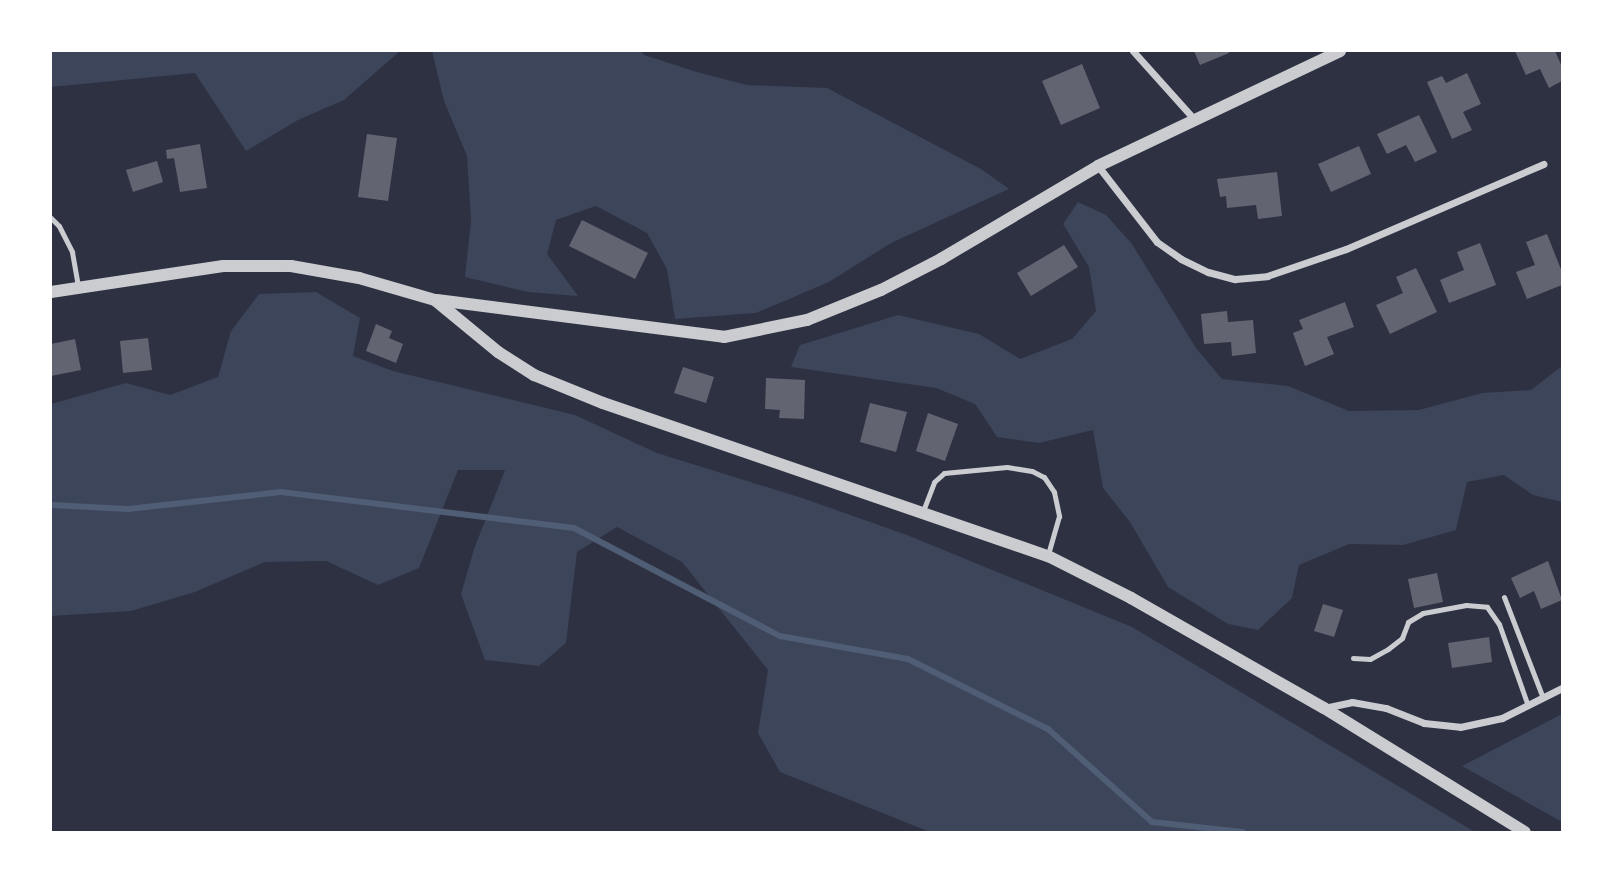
<!DOCTYPE html>
<html>
<head>
<meta charset="utf-8">
<style>
  body { margin:0 }
  #map { position:relative; width:1613px; height:883px; overflow:hidden; background:#2d3142; font-family:"DejaVu Sans",sans-serif }
  div>[style] { position:absolute }
  [style*='--x'] { left:calc(var(--x)*1px); top:calc(var(--y)*1px); width:calc(var(--w)*1px); rotate:calc(var(--a)*1deg) }
  .green>* { inset:0; background:#3c4559 }
  .stream>* { height:6px; margin:-3px; padding:0 3px; transform-origin:3px; border-radius:3px; background:#4f5d75 }
  .building>* { inset:0; background:#626471 }
  .service>* { height:5px; margin:-2.5px; padding:0 2.5px; transform-origin:2.5px; border-radius:2.5px; background:#caccd0 }
  .minor>* { height:7px; margin:-3.5px; padding:0 3.5px; transform-origin:3.5px; border-radius:3.5px; background:#caccd0 }
  .tertiary>* { height:12px; margin:-6px; padding:0 6px; transform-origin:6px; border-radius:6px; background:#caccd0 }
  span { translate:-50% -50%; white-space:nowrap; text-align:center; line-height:1.15; -webkit-text-stroke:6px #fff; paint-order:stroke }
  .frame { position:absolute; inset:0; border:52px solid #fff; pointer-events:none }
</style>
</head>
<body>
<div id="map">
  <div class="green">
    <div style="clip-path:polygon(51px 51px,400px 51px,344px 100px,298px 120px,246px 151px,195px 73px,51px 87px)"></div>
    <div style="clip-path:polygon(432px 51px,641px 51px,644px 55px,697px 72px,747px 85px,827px 88px,981px 169px,1009px 189px,891px 243px,829px 282px,756px 313px,675px 319px,667px 269px,647px 233px,596px 206px,556px 220px,547px 254px,578px 296px,528px 292px,465px 277px,471px 220px,467px 156px,444px 101px)"></div>
    <div style="clip-path:polygon(1078px 202px,1106px 215px,1132px 244px,1196px 348px,1222px 379px,1288px 386px,1349px 411px,1419px 410px,1482px 393px,1531px 390px,1562px 366px,1562px 502px,1533px 495px,1504px 475px,1467px 482px,1456px 530px,1403px 545px,1349px 544px,1299px 565px,1292px 598px,1258px 630px,1228px 624px,1168px 587px,1130px 522px,1103px 488px,1093px 430px,1039px 443px,997px 437px,975px 404px,936px 388px,791px 367px,800px 345px,898px 315px,979px 334px,1020px 359px,1072px 339px,1096px 311px,1089px 267px,1063px 224px)"></div>
    <div style="clip-path:polygon(316px 292px,360px 318px,353px 356px,393px 371px,575px 415px,657px 453px,802px 498px,907px 535px,1132px 627px,1475px 832px,930px 832px,780px 772px,758px 733px,768px 670px,682px 562px,617px 527px,577px 552px,566px 643px,539px 666px,485px 660px,461px 594px,474px 549px,505px 470px,458px 470px,419px 568px,378px 585px,326px 561px,265px 562px,195px 592px,131px 611px,51px 616px,51px 404px,126px 383px,170px 395px,218px 377px,231px 331px,259px 294px)"></div>
    <div style="clip-path:polygon(1562px 714px,1562px 822px,1462px 766px,1556px 717px)"></div>
  </div>
  <div class="stream">
    <div style="--x:51;--y:505;--w:77;--a:3"></div>
    <div style="--x:128;--y:509;--w:154;--a:-6.3"></div>
    <div style="--x:281;--y:492;--w:295;--a:7"></div>
    <div style="--x:574;--y:528;--w:233;--a:27.7"></div>
    <div style="--x:780;--y:636;--w:130;--a:10.2"></div>
    <div style="--x:908;--y:659;--w:157;--a:26.6"></div>
    <div style="--x:1048;--y:729;--w:140;--a:41.8"></div>
    <div style="--x:1152;--y:822;--w:91;--a:6.3"></div>
  </div>
  <div class="building">
    <div style="clip-path:polygon(1194px 51px,1228px 51px,1229px 53px,1200px 65px)"></div>
    <div style="clip-path:polygon(1515px 51px,1555px 51px,1562px 67px,1562px 81px,1549px 88px,1540px 69px,1526px 75px)"></div>
    <div style="clip-path:polygon(1082px 64px,1100px 108px,1061px 125px,1042px 81px)"></div>
    <div style="clip-path:polygon(1467px 73px,1481px 104px,1463px 112px,1472px 130px,1452px 139px,1427px 82px,1442px 76px,1446px 83px)"></div>
    <div style="clip-path:polygon(1419px 115px,1437px 152px,1415px 162px,1406px 145px,1387px 154px,1377px 134px)"></div>
    <div style="clip-path:polygon(367px 134px,397px 138px,388px 201px,358px 197px)"></div>
    <div style="clip-path:polygon(200px 144px,207px 188px,180px 192px,174px 158px,167px 159px,166px 150px)"></div>
    <div style="clip-path:polygon(1359px 146px,1371px 174px,1331px 192px,1318px 164px)"></div>
    <div style="clip-path:polygon(157px 161px,163px 182px,133px 192px,126px 170px)"></div>
    <div style="clip-path:polygon(1277px 172px,1282px 216px,1258px 219px,1256px 205px,1227px 208px,1226px 196px,1220px 197px,1217px 179px)"></div>
    <div style="clip-path:polygon(582px 220px,648px 253px,635px 279px,569px 246px)"></div>
    <div style="clip-path:polygon(1547px 234px,1562px 272px,1562px 285px,1527px 299px,1516px 272px,1535px 265px,1526px 242px)"></div>
    <div style="clip-path:polygon(1480px 243px,1496px 285px,1449px 303px,1440px 280px,1464px 270px,1457px 252px)"></div>
    <div style="clip-path:polygon(1064px 245px,1078px 267px,1031px 296px,1017px 273px)"></div>
    <div style="clip-path:polygon(1416px 268px,1437px 312px,1390px 334px,1376px 305px,1403px 293px,1396px 277px)"></div>
    <div style="clip-path:polygon(1345px 302px,1354px 327px,1327px 337px,1334px 354px,1305px 366px,1293px 333px,1303px 329px,1299px 320px)"></div>
    <div style="clip-path:polygon(1227px 311px,1228px 322px,1253px 320px,1256px 353px,1232px 356px,1231px 342px,1204px 344px,1201px 314px)"></div>
    <div style="clip-path:polygon(376px 324px,392px 331px,389px 338px,403px 344px,396px 363px,366px 351px)"></div>
    <div style="clip-path:polygon(148px 338px,152px 370px,123px 373px,120px 341px)"></div>
    <div style="clip-path:polygon(75px 339px,81px 370px,51px 376px,51px 344px)"></div>
    <div style="clip-path:polygon(683px 367px,714px 377px,706px 403px,674px 393px)"></div>
    <div style="clip-path:polygon(766px 378px,805px 380px,804px 419px,779px 418px,780px 410px,765px 409px)"></div>
    <div style="clip-path:polygon(870px 403px,907px 412px,896px 452px,860px 442px)"></div>
    <div style="clip-path:polygon(928px 413px,958px 424px,945px 461px,916px 451px)"></div>
    <div style="clip-path:polygon(1548px 561px,1562px 600px,1541px 609px,1534px 591px,1520px 598px,1511px 578px)"></div>
    <div style="clip-path:polygon(1437px 573px,1443px 602px,1414px 608px,1408px 579px)"></div>
    <div style="clip-path:polygon(1323px 604px,1343px 610px,1334px 637px,1314px 631px)"></div>
    <div style="clip-path:polygon(1489px 637px,1492px 662px,1452px 668px,1448px 643px)"></div>
  </div>
  <div class="service">
    <div style="--x:51;--y:218;--w:11;--a:45"></div>
    <div style="--x:59;--y:226;--w:29;--a:63"></div>
    <div style="--x:72;--y:252;--w:36;--a:80"></div>
    <div style="--x:923;--y:511;--w:31;--a:-69"></div>
    <div style="--x:934;--y:482;--w:13;--a:-42"></div>
    <div style="--x:944;--y:473;--w:63;--a:-5.4"></div>
    <div style="--x:1007;--y:467;--w:25;--a:9"></div>
    <div style="--x:1032;--y:471;--w:13;--a:27"></div>
    <div style="--x:1044;--y:477;--w:18;--a:56"></div>
    <div style="--x:1054;--y:492;--w:25;--a:78"></div>
    <div style="--x:1059;--y:516;--w:40;--a:106"></div>
    <div style="--x:1504;--y:597;--w:108;--a:68.9"></div>
    <div style="--x:1353;--y:658;--w:17;--a:3"></div>
    <div style="--x:1370;--y:659;--w:21;--a:-29"></div>
    <div style="--x:1388;--y:649;--w:18;--a:-38"></div>
    <div style="--x:1402;--y:638;--w:17;--a:-69"></div>
    <div style="--x:1408;--y:622;--w:17;--a:-31"></div>
    <div style="--x:1423;--y:613;--w:44;--a:-10.5"></div>
    <div style="--x:1466;--y:605;--w:21;--a:5"></div>
    <div style="--x:1487;--y:607;--w:21;--a:55"></div>
    <div style="--x:1499;--y:624;--w:87;--a:70.5"></div>
  </div>
  <div class="minor">
    <div style="--x:1133;--y:51;--w:93;--a:48.1"></div>
    <div style="--x:1098;--y:166;--w:96;--a:52.2"></div>
    <div style="--x:1157;--y:242;--w:29;--a:35"></div>
    <div style="--x:1181;--y:259;--w:30;--a:26"></div>
    <div style="--x:1208;--y:272;--w:28;--a:15"></div>
    <div style="--x:1235;--y:279;--w:32;--a:-5"></div>
    <div style="--x:1267;--y:276;--w:83;--a:-18.9"></div>
    <div style="--x:1346;--y:249;--w:215;--a:-23.3"></div>
    <div style="--x:1324;--y:708;--w:29;--a:-12"></div>
    <div style="--x:1352;--y:702;--w:35;--a:10"></div>
    <div style="--x:1386;--y:708;--w:41;--a:21.5"></div>
    <div style="--x:1424;--y:723;--w:36;--a:6"></div>
    <div style="--x:1460;--y:727;--w:43;--a:-12.1"></div>
    <div style="--x:1502;--y:718;--w:67;--a:-26.6"></div>
  </div>
  <div class="tertiary">
    <div style="--x:51;--y:292;--w:174;--a:-8.6"></div>
    <div style="--x:223;--y:266;--w:68;--a:0"></div>
    <div style="--x:291;--y:266;--w:69;--a:10"></div>
    <div style="--x:359;--y:278;--w:79;--a:16.1"></div>
    <div style="--x:435;--y:300;--w:82;--a:39.5"></div>
    <div style="--x:498;--y:352;--w:43;--a:32.6"></div>
    <div style="--x:534;--y:375;--w:74;--a:22.1"></div>
    <div style="--x:603;--y:403;--w:471;--a:19"></div>
    <div style="--x:1048;--y:556;--w:93;--a:26.8"></div>
    <div style="--x:1131;--y:598;--w:222;--a:29.7"></div>
    <div style="--x:1324;--y:708;--w:236;--a:31.7"></div>
    <div style="--x:437;--y:300;--w:289;--a:7.3"></div>
    <div style="--x:724;--y:337;--w:85;--a:-11.6"></div>
    <div style="--x:807;--y:320;--w:80;--a:-22.1"></div>
    <div style="--x:881;--y:290;--w:68;--a:-27.3"></div>
    <div style="--x:941;--y:259;--w:182;--a:-30.6"></div>
    <div style="--x:1098;--y:166;--w:268;--a:-25.4"></div>
  </div>
  <div class="frame"></div>
</div>
</body>
</html>
